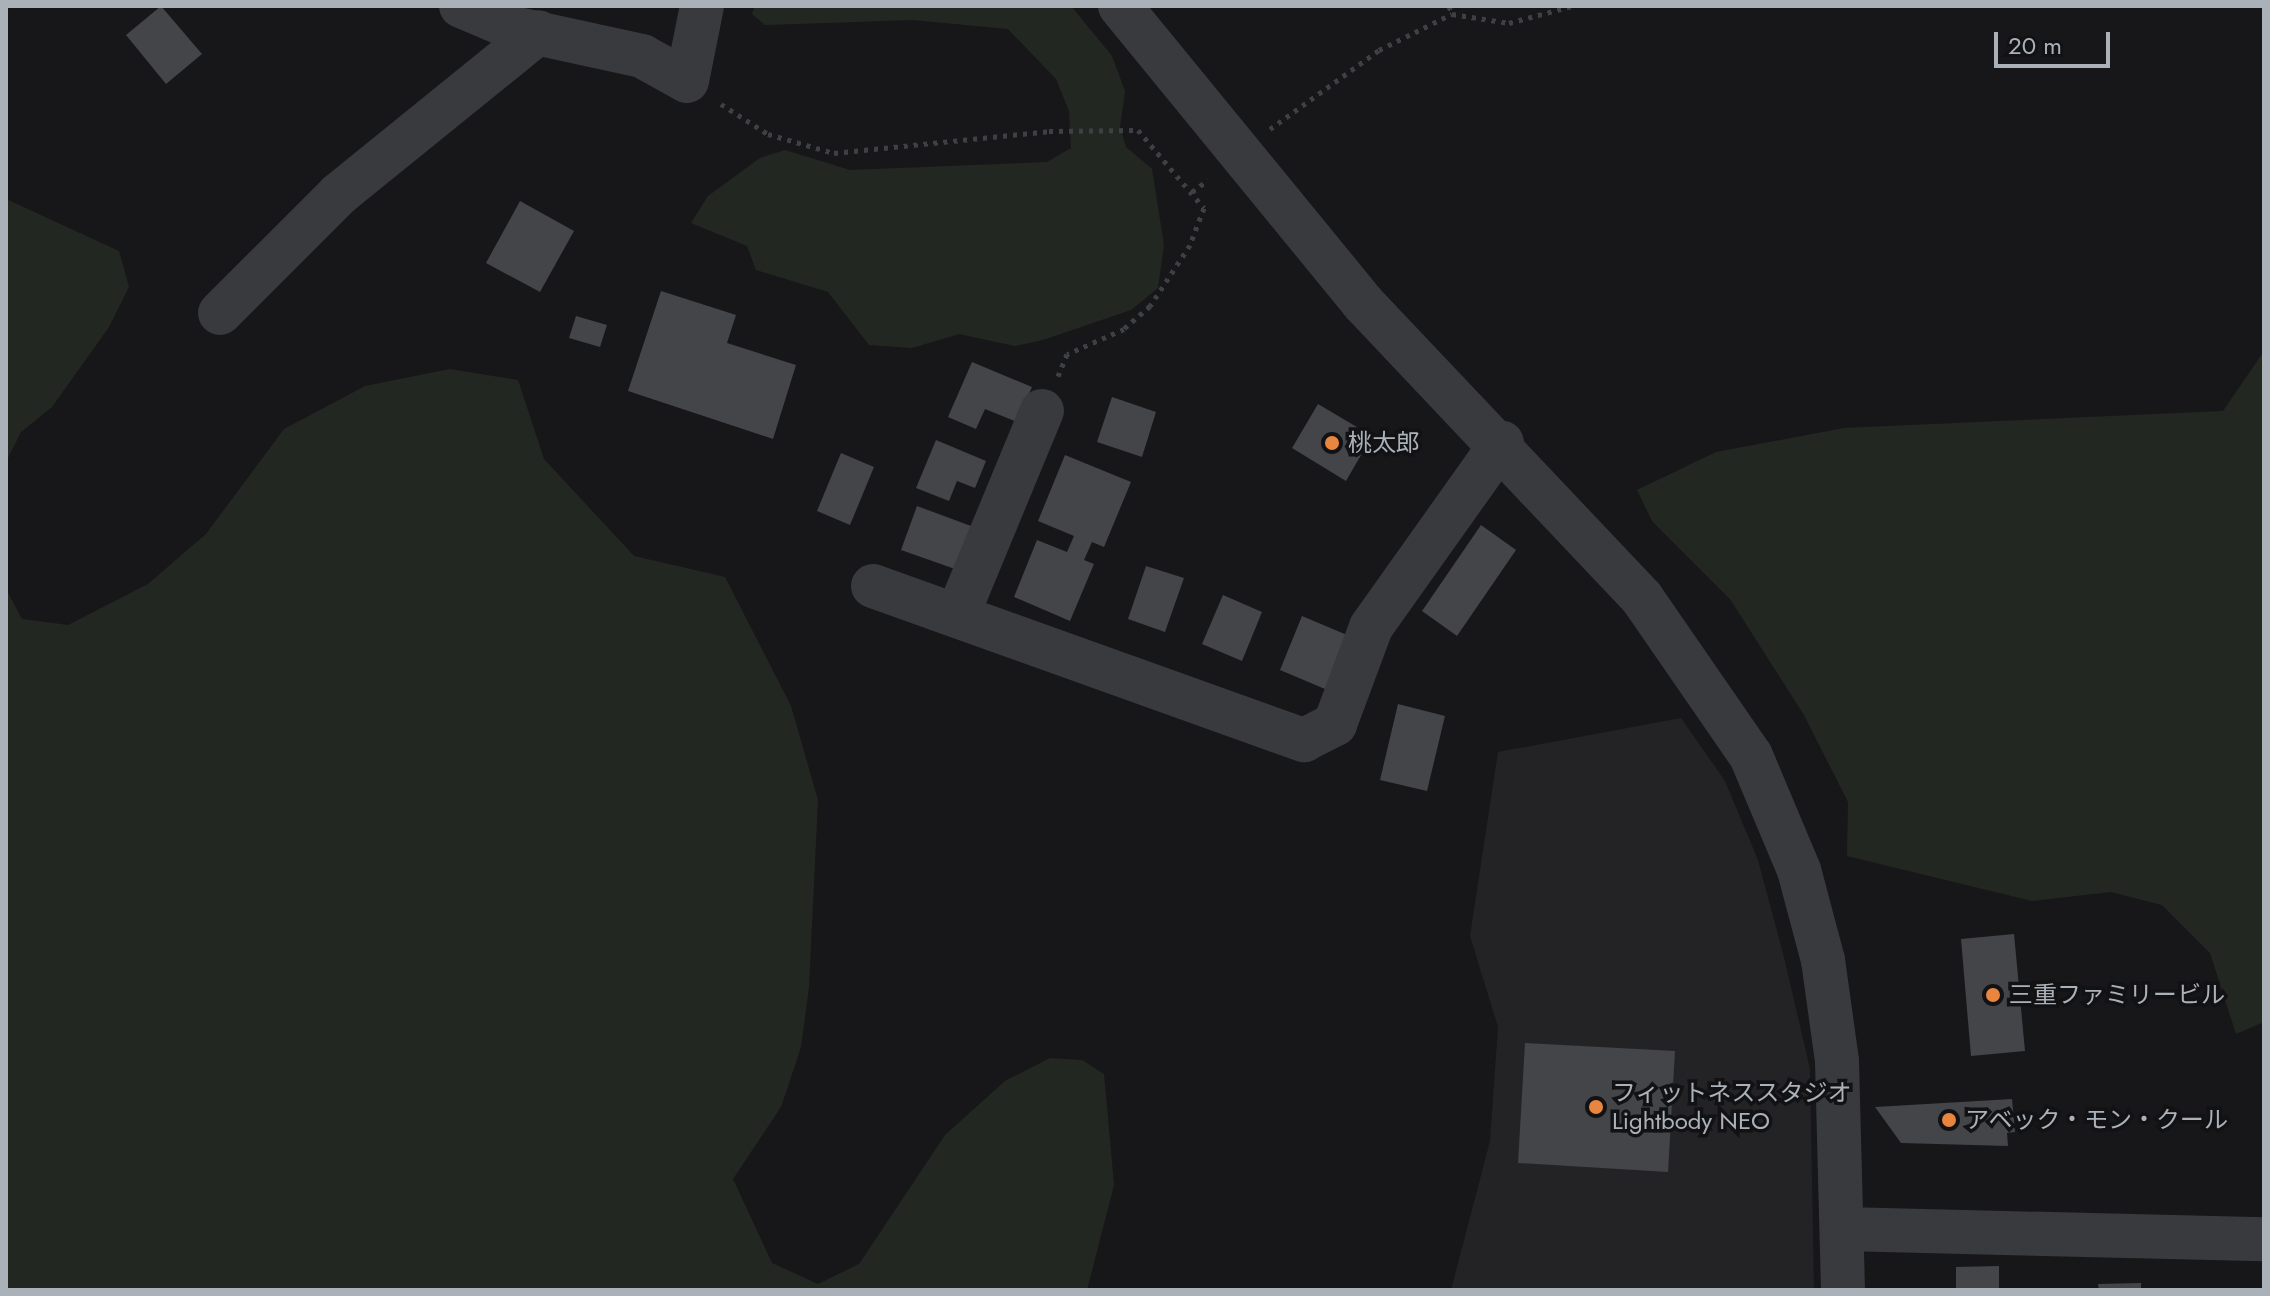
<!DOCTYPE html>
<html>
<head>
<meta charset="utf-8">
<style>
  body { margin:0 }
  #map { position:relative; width:2270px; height:1296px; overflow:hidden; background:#171719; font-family:Jost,"Noto Sans JP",sans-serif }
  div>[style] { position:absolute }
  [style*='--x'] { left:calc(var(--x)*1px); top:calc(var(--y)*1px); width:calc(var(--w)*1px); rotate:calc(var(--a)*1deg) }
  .built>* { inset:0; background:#232326 }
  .green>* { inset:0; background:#222821 }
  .building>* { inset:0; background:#444549 }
  .path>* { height:5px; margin-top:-2.5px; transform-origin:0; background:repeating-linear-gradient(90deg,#3e4144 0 4px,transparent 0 10px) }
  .minor>* { height:44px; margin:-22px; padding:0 22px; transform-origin:22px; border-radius:22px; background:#383a3d }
  .dots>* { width:22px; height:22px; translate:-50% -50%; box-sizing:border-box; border:4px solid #121214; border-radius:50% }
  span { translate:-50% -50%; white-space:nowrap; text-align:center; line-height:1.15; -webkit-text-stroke:7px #121214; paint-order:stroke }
  .poi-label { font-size:24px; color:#aab1b8 }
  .left { translate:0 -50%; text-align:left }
  .frame { position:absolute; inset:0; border:8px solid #aab1b8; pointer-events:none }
  .scale { position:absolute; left:1994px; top:32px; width:116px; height:36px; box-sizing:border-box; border:4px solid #aab1b8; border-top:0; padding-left:10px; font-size:24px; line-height:28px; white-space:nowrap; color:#aab1b8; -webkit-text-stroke:6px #121214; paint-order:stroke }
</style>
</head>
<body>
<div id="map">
  <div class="built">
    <div style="clip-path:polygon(1681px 718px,1725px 781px,1758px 860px,1784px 957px,1810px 1069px,1814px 1290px,1451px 1290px,1490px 1141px,1498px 1027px,1470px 936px,1498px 752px)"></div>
  </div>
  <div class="green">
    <div style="clip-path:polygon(755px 6px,1071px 6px,1112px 56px,1125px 91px,1120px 127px,1126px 147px,1152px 169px,1164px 245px,1158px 288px,1131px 310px,1043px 340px,1015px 346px,959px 334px,912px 348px,869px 345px,828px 292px,756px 270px,747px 246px,691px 223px,708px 196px,760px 158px,785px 150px,850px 170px,1047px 162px,1071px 148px,1069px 111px,1056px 79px,1008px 29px,913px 20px,765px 25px,752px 14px)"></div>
    <div style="clip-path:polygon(6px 199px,119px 251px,129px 287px,109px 327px,52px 407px,21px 432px,6px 462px)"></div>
    <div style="clip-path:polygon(2264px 351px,2264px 1022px,2236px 1034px,2210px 953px,2162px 905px,2111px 892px,2032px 901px,1847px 856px,1848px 802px,1804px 715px,1730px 599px,1652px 521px,1637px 490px,1716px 452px,1844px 428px,2223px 411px)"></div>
    <div style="clip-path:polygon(450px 369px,518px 380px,544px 459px,634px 556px,725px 577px,791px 706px,818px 800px,809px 987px,801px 1047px,781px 1107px,733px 1179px,772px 1263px,818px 1284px,859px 1264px,945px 1135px,1005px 1081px,1050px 1058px,1082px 1060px,1104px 1074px,1114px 1185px,1087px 1290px,6px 1290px,6px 589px,22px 619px,68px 625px,148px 584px,206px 534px,284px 429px,365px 386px)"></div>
  </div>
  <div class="building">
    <div style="clip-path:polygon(161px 6px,202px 54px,166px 84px,126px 35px)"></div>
    <div style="clip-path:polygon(520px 201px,574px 231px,540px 292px,486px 263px)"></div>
    <div style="clip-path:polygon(661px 291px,736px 315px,727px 343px,796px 365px,773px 439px,628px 391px)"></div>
    <div style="clip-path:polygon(576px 316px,607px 325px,600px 347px,569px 338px)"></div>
    <div style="clip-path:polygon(972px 362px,1032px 387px,1017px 422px,985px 409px,976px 429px,948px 417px)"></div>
    <div style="clip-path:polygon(1112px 397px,1156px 412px,1142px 457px,1097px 442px)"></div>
    <div style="clip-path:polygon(1318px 404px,1372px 436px,1346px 481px,1292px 448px)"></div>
    <div style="clip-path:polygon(936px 440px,986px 461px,975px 488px,957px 481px,949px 501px,916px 488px)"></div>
    <div style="clip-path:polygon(841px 453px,874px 467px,850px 525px,817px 511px)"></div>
    <div style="clip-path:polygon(1065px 455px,1131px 482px,1104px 547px,1092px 542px,1084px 560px,1094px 564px,1070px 621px,1014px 597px,1037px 540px,1067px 552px,1074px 536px,1038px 521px)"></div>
    <div style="clip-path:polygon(917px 506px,971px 526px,955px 569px,901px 550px)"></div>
    <div style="clip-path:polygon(1481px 525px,1516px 550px,1457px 636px,1422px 611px)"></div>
    <div style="clip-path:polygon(1146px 566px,1184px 578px,1165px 632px,1128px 619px)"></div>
    <div style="clip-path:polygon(1223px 595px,1262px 612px,1242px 661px,1202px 644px)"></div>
    <div style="clip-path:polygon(1302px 616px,1347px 635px,1325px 689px,1280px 670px)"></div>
    <div style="clip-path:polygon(1398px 704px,1445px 716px,1427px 791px,1380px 780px)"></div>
    <div style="clip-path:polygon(2014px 934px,2025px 1051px,1971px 1056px,1961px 939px)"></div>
    <div style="clip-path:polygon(1525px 1043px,1675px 1051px,1668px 1172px,1518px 1163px)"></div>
    <div style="clip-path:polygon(2012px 1099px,2015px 1132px,2007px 1133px,2008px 1146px,1901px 1143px,1875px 1107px)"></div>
    <div style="clip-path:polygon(1999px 1266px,1999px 1290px,1956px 1290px,1956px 1267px)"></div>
    <div style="clip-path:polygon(2141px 1283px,2141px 1290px,2099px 1290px,2098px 1284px)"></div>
  </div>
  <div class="path">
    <div style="--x:1449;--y:6;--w:9;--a:69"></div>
    <div style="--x:721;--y:104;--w:56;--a:32.6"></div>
    <div style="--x:768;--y:134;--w:69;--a:16.1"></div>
    <div style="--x:834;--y:153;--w:216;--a:-5.8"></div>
    <div style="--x:1049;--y:131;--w:89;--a:-0.6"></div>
    <div style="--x:1138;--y:130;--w:102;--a:49.8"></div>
    <div style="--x:1204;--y:208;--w:40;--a:111"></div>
    <div style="--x:1190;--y:245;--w:73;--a:123.3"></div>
    <div style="--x:1150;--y:306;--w:35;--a:139"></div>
    <div style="--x:1124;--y:329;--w:62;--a:156.3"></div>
    <div style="--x:1067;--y:354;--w:24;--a:112"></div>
    <div style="--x:1270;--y:129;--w:135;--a:-35.9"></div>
    <div style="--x:1379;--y:50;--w:81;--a:-26.3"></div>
    <div style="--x:1452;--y:14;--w:58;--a:9"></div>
    <div style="--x:1509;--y:23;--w:65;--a:-15.1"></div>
    <div style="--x:1192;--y:192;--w:20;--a:-37"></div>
  </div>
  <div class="minor">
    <div style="--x:461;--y:6;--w:56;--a:22.9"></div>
    <div style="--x:513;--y:28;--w:132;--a:12.2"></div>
    <div style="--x:642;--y:56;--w:51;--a:29.1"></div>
    <div style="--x:687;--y:81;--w:76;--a:-78.7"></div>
    <div style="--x:1120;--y:6;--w:384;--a:50.7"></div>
    <div style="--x:1363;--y:303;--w:406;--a:46.6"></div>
    <div style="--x:1642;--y:598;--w:192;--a:55.4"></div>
    <div style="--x:1751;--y:756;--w:124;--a:67.2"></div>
    <div style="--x:1799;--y:870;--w:93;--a:75.1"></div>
    <div style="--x:1823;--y:960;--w:102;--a:82.1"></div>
    <div style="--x:1837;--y:1061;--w:229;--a:88.5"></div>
    <div style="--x:220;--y:313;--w:168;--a:-45"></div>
    <div style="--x:339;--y:194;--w:257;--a:-39"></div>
    <div style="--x:873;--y:586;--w:458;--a:19.7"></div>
    <div style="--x:1304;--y:740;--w:35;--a:-27"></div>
    <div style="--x:1335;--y:724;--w:103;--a:-69.6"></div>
    <div style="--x:1371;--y:627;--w:226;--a:-54.6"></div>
    <div style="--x:957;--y:616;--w:222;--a:-67.5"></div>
    <div style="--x:1843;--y:1229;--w:421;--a:1.4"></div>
  </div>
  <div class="dots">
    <div style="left:1332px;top:443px;background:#e88640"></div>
    <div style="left:1993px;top:995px;background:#e88640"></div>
    <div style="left:1596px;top:1107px;background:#e88640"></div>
    <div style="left:1949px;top:1120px;background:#e88640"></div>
  </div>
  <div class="poi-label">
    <span class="left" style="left:1348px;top:443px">桃太郎</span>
    <span class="left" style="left:2009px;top:995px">三重ファミリービル</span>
    <span class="left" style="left:1612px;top:1107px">フィットネススタジオ<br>Lightbody NEO</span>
    <span class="left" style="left:1965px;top:1120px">アベック・モン・クール</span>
  </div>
  <div class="frame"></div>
  <div class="scale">20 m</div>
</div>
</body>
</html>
